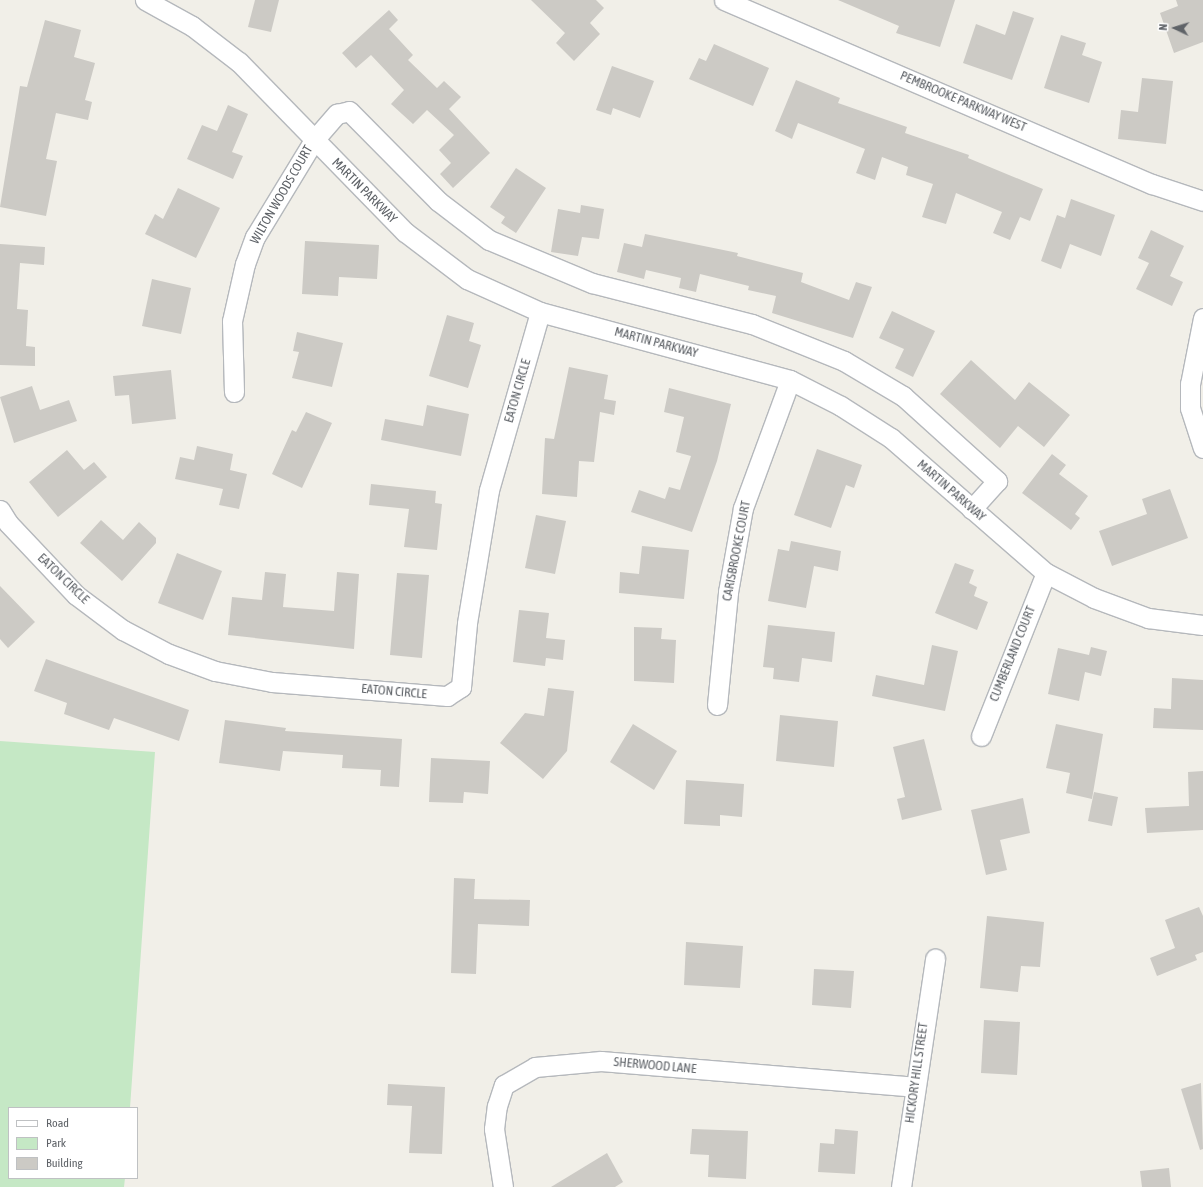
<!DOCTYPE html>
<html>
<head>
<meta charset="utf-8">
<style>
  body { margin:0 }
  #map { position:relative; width:1203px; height:1187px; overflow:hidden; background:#f1efe8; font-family:"Asap Condensed",sans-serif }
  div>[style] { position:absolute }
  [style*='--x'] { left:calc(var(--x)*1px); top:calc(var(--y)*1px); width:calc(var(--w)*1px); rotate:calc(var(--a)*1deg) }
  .green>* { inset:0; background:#c5e8c5 }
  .building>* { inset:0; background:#cccac5 }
  .roads { filter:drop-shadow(1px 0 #b5b8bc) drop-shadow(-1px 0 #b5b8bc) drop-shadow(0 1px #b5b8bc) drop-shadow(0 -1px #b5b8bc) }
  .minor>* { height:19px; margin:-9.5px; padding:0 9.5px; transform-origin:9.5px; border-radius:9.5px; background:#fff }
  span { translate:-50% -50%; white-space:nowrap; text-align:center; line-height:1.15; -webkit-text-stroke:3px #fff; paint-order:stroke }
  .street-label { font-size:13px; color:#5f6368 }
  .legend { position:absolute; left:8px; top:1107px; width:130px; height:72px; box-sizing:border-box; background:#fff; border:1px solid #bfc1c3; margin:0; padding:5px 7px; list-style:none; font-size:12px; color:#5f6368 }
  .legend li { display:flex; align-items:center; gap:8px; height:20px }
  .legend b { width:20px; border:1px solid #bfc1c3 }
  .north { position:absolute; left:1155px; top:8px; width:40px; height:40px; -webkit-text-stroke:3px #fff; paint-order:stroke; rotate:274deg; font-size:11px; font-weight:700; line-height:16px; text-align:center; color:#5f6368 }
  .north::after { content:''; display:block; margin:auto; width:14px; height:18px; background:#5f6368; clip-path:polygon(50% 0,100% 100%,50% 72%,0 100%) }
</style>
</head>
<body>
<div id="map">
  <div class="green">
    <div style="clip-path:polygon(0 741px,155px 752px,130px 1108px,9px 1108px,9px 1178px,125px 1178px,124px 1187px,0 1187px)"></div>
  </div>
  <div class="building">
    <div style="clip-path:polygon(255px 0,279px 0,271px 32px,248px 27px)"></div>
    <div style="clip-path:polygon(531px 0,596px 0,604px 8px,590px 23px,600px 34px,574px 61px,556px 43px,565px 33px)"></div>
    <div style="clip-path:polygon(838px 0,955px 0,940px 47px,896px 33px,899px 26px)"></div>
    <div style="clip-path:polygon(1176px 0,1203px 0,1203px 42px,1174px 53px,1160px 13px,1178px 6px)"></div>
    <div style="clip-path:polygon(389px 10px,398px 20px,389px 29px,413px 55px,408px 60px,437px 88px,444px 81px,461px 97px,449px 109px,490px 153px,453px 188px,440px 174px,451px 163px,439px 150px,454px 135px,427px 110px,413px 124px,391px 104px,404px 90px,371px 55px,356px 68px,342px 53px)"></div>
    <div style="clip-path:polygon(1013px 11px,1034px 18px,1012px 80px,963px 63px,976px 24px,1005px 35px)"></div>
    <div style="clip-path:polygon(45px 20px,81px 30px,74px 57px,95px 63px,85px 100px,92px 102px,88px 120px,56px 113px,46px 159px,57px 161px,46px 216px,0 207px,20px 86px,27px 87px)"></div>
    <div style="clip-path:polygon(1061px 35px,1086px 43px,1082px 55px,1102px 62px,1089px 103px,1044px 88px)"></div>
    <div style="clip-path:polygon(714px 44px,769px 68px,753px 106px,689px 79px,699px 58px,706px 61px)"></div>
    <div style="clip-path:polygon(612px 66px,654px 81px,640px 118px,613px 108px,611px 115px,596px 110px)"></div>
    <div style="clip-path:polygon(1142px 78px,1173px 81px,1166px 144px,1118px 139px,1121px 110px,1138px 112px)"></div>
    <div style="clip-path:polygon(796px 80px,840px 98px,838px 103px,907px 127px,905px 133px,969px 155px,968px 158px,1043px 189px,1030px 221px,1020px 217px,1010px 240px,993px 233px,1002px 212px,956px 193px,946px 224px,922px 217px,933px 184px,906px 175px,908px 167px,882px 157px,875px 180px,856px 173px,865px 149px,798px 123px,792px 139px,775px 131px)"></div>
    <div style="clip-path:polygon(228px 105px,248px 114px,232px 152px,243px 156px,233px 179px,187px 159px,202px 125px,217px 131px)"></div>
    <div style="clip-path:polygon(516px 168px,546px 188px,516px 233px,501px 223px,505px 217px,490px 207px)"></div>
    <div style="clip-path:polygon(178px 188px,220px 208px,196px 258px,145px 234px,155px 214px,163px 219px)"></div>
    <div style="clip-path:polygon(1071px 199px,1115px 215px,1101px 256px,1070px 244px,1061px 269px,1041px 261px,1057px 215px,1065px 218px)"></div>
    <div style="clip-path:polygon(581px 205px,604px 209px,599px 239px,582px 237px,578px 256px,551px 252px,558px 209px,580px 213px)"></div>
    <div style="clip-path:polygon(1151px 230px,1184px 246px,1170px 276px,1183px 282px,1172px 306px,1136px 289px,1149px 263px,1138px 258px)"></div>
    <div style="clip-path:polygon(645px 234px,738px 253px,737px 256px,803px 273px,801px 282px,849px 300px,856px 282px,872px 287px,853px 338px,772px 313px,776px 296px,748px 290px,749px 286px,700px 274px,696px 292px,679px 288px,681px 278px,646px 270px,644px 279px,617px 272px,624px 243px,642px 247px)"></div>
    <div style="clip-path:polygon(305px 241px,379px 245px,377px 279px,339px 277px,338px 296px,302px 294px)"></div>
    <div style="clip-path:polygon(0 244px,45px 247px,44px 265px,20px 263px,17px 309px,28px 310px,26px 346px,35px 347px,35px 366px,0 365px)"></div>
    <div style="clip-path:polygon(152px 279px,191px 288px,181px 334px,142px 326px)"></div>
    <div style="clip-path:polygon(892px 311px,935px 331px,913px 377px,895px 368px,904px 349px,879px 338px)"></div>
    <div style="clip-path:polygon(447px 315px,474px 323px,469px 341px,481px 345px,468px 388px,429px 376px)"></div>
    <div style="clip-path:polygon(297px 332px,343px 343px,332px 387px,292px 378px,299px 352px,293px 351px)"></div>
    <div style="clip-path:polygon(971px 360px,1015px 400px,1029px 382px,1070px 415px,1044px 447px,1018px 426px,1000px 448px,940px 394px)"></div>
    <div style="clip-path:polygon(569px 367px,608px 375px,604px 399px,616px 401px,614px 415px,600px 412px,594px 462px,579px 461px,577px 497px,542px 494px,545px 438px,554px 439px)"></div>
    <div style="clip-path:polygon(171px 370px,176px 419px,132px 424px,129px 395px,115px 396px,113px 376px)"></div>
    <div style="clip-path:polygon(32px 386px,40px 410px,69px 400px,77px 421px,14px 443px,0 397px)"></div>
    <div style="clip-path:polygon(669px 388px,731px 404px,717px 461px,692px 532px,631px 512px,639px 490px,665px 499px,669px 487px,680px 490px,691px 456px,676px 452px,684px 417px,664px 412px)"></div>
    <div style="clip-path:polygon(427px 405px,469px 414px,461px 456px,381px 440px,385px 419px,423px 426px)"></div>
    <div style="clip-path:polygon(306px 412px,332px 423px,302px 488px,272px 474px,292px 430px,296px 432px)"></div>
    <div style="clip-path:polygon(197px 446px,233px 454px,230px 470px,247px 474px,239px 509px,219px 505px,223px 489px,175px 479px,180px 457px,194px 460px)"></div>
    <div style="clip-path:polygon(817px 449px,862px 465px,854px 488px,846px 485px,831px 528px,794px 515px)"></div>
    <div style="clip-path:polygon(67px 450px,84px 470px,94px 462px,107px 477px,58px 517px,29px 482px)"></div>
    <div style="clip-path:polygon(1052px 454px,1066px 465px,1059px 474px,1088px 496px,1075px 514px,1080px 518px,1071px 530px,1022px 493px)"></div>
    <div style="clip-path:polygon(371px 484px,436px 491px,435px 503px,442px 504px,437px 550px,404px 547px,409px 509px,369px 505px)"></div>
    <div style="clip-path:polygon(1170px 489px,1188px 538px,1112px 566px,1099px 531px,1147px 514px,1142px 499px)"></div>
    <div style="clip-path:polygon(536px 515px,566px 521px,555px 574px,525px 568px)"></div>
    <div style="clip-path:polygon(101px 520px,123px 540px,139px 522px,156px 538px,156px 543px,122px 581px,80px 543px)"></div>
    <div style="clip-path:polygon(791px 541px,841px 551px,838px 571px,814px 566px,806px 608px,768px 601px,778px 549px,789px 551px)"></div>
    <div style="clip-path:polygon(642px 546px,689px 550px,684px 599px,619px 593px,620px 572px,639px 574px)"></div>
    <div style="clip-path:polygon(177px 553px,222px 571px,203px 620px,158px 603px)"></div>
    <div style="clip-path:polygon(955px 563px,974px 570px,969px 583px,977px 587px,974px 596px,988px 602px,977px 630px,935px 613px)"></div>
    <div style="clip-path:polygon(265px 572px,286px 574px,283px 607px,334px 611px,337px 572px,359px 574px,354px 649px,228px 635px,232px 597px,262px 600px)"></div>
    <div style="clip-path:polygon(397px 573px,429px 575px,422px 658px,390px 655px)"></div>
    <div style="clip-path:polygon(0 586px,35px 622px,8px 648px,0 639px)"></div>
    <div style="clip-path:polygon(519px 610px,549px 613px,546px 638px,565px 640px,563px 660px,546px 658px,545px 666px,513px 662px)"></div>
    <div style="clip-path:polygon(768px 625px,835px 632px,832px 662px,802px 658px,799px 682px,773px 679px,774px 668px,763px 667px)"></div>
    <div style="clip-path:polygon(634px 627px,662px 628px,661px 639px,676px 640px,674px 683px,634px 681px)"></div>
    <div style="clip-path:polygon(932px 645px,958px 651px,945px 711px,872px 696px,876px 675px,924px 685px)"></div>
    <div style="clip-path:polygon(1091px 647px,1107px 651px,1101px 676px,1085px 672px,1079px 701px,1048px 694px,1058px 648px,1089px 655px)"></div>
    <div style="clip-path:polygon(46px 659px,189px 710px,179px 741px,114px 718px,109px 730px,64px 714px,67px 703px,34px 691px)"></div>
    <div style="clip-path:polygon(1172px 678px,1203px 680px,1203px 730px,1153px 728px,1154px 708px,1171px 709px)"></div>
    <div style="clip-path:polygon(548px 688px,574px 691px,567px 751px,543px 779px,500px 743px,525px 713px,544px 716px)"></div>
    <div style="clip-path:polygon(780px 715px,838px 721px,834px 767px,776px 761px)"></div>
    <div style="clip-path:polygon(225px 720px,286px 728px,285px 731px,402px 739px,399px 787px,380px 786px,381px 770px,342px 768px,343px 755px,283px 751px,280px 771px,219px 763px)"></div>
    <div style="clip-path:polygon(633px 724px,677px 751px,654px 790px,610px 762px)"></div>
    <div style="clip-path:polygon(1056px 724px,1103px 734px,1092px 799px,1066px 793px,1070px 773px,1046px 768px)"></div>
    <div style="clip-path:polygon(924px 739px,942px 810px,902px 820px,897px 799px,905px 797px,893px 747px)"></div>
    <div style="clip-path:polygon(431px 758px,490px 761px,488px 794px,464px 792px,463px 803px,429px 802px)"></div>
    <div style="clip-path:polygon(1203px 771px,1203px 830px,1147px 833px,1145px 808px,1189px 806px,1188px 772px)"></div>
    <div style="clip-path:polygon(686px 780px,744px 784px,742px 817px,720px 815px,720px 826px,684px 824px)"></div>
    <div style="clip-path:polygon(1094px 792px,1118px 797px,1112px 826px,1088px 821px)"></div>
    <div style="clip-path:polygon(1023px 798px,1030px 833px,1000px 840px,1007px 870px,986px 875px,971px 810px)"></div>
    <div style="clip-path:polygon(454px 878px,475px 879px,474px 899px,530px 900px,529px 926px,478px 924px,476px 974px,451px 973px)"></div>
    <div style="clip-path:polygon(1199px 907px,1203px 916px,1203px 952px,1195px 955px,1197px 960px,1157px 976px,1150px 958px,1175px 948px,1165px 920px)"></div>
    <div style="clip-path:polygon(987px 916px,1044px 922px,1040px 967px,1021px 966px,1018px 992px,980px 988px)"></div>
    <div style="clip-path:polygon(686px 942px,743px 946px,740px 988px,684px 985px)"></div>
    <div style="clip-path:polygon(814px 969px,854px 971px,851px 1008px,812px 1005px)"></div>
    <div style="clip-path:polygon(984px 1020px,1020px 1022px,1017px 1075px,981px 1073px)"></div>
    <div style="clip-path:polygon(1201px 1083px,1203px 1149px,1200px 1150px,1181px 1089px)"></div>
    <div style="clip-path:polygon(388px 1084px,445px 1087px,442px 1154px,409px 1153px,412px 1106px,387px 1105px)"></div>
    <div style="clip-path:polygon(692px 1129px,748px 1131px,746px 1179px,708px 1177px,709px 1155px,690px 1154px)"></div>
    <div style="clip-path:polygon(835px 1129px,858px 1131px,855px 1174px,818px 1172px,820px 1143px,834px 1144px)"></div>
    <div style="clip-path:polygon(607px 1153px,623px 1182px,615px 1187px,551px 1187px)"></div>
    <div style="clip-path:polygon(1169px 1168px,1171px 1187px,1142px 1187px,1140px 1171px)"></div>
  </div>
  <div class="roads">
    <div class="minor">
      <div style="--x:145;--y:0;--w:54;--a:29"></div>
      <div style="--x:192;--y:26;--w:59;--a:37.5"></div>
      <div style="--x:239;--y:62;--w:238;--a:45.7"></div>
      <div style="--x:405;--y:232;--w:78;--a:37.2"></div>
      <div style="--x:467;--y:279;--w:80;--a:24.3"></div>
      <div style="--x:540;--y:312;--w:259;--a:15.2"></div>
      <div style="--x:790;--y:380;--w:57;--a:27"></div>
      <div style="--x:841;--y:406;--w:59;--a:32.6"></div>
      <div style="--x:891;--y:438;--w:206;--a:41.1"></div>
      <div style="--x:1046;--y:573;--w:54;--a:27.5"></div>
      <div style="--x:1094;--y:598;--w:58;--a:20.3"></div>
      <div style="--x:1148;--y:618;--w:55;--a:7.3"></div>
      <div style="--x:724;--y:0;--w:466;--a:23.3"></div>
      <div style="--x:1152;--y:184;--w:54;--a:18.4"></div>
      <div style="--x:1203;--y:318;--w:67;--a:101.1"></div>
      <div style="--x:1190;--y:384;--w:24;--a:90"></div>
      <div style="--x:1190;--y:408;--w:42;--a:72"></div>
      <div style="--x:234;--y:392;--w:71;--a:-91.6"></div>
      <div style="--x:232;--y:321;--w:58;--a:-77.2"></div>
      <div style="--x:245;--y:264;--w:29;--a:-70"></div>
      <div style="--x:255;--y:237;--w:114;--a:-58.7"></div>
      <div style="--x:314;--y:140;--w:35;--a:-49"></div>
      <div style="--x:337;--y:114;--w:12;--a:-14"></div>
      <div style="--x:349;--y:111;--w:127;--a:45.3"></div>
      <div style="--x:438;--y:201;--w:64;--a:37.4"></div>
      <div style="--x:489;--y:240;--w:112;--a:22.7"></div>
      <div style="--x:592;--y:283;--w:165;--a:14.4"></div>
      <div style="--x:752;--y:324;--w:99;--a:21.9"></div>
      <div style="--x:844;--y:361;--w:69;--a:30.7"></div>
      <div style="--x:903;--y:396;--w:127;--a:42.1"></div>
      <div style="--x:997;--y:481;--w:38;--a:132"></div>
      <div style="--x:0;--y:510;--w:15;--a:58"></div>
      <div style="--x:8;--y:523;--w:99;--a:46.6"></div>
      <div style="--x:76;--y:595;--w:59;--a:36.7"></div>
      <div style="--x:123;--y:630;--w:52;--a:27.6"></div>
      <div style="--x:169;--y:654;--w:49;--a:20.3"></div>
      <div style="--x:215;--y:671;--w:58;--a:10.9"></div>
      <div style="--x:272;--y:682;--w:176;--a:4.6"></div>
      <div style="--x:447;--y:696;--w:17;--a:-33"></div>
      <div style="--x:461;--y:687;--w:64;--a:-84.6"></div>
      <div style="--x:467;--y:623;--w:135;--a:-80.6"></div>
      <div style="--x:489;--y:490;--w:185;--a:-74"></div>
      <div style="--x:717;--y:705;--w:114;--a:-84.4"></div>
      <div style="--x:728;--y:592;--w:85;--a:-79.9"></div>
      <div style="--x:743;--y:508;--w:136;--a:-69.8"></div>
      <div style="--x:981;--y:736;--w:175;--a:-68.3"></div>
      <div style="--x:503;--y:1187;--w:59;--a:-98.8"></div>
      <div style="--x:494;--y:1129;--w:23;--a:-83"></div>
      <div style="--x:497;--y:1106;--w:22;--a:-72"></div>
      <div style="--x:504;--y:1085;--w:36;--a:-30"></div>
      <div style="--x:535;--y:1067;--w:66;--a:-5.2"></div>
      <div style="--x:601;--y:1061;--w:314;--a:4.7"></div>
      <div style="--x:901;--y:1187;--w:231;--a:-81.5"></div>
    </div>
  </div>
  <div class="street-label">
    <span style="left:963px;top:102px;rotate:23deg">PEMBROOKE PARKWAY WEST</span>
    <span style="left:364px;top:191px;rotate:45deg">MARTIN PARKWAY</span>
    <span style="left:282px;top:195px;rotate:-60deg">WILTON WOODS COURT</span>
    <span style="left:656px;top:343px;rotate:15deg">MARTIN PARKWAY</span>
    <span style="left:518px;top:391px;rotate:-74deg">EATON CIRCLE</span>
    <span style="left:951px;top:491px;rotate:41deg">MARTIN PARKWAY</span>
    <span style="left:737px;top:551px;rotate:-79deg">CARISBROOKE COURT</span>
    <span style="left:63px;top:579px;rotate:44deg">EATON CIRCLE</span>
    <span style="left:1013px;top:654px;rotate:-68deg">CUMBERLAND COURT</span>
    <span style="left:394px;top:692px;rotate:5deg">EATON CIRCLE</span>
    <span style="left:655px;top:1066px;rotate:5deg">SHERWOOD LANE</span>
    <span style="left:917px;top:1073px;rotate:-82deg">HICKORY HILL STREET</span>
  </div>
  <ul class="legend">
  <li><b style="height:5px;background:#fff"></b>Road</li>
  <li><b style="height:11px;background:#c5e8c5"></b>Park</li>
  <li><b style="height:11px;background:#cccac5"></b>Building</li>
  </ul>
  <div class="north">N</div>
</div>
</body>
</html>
